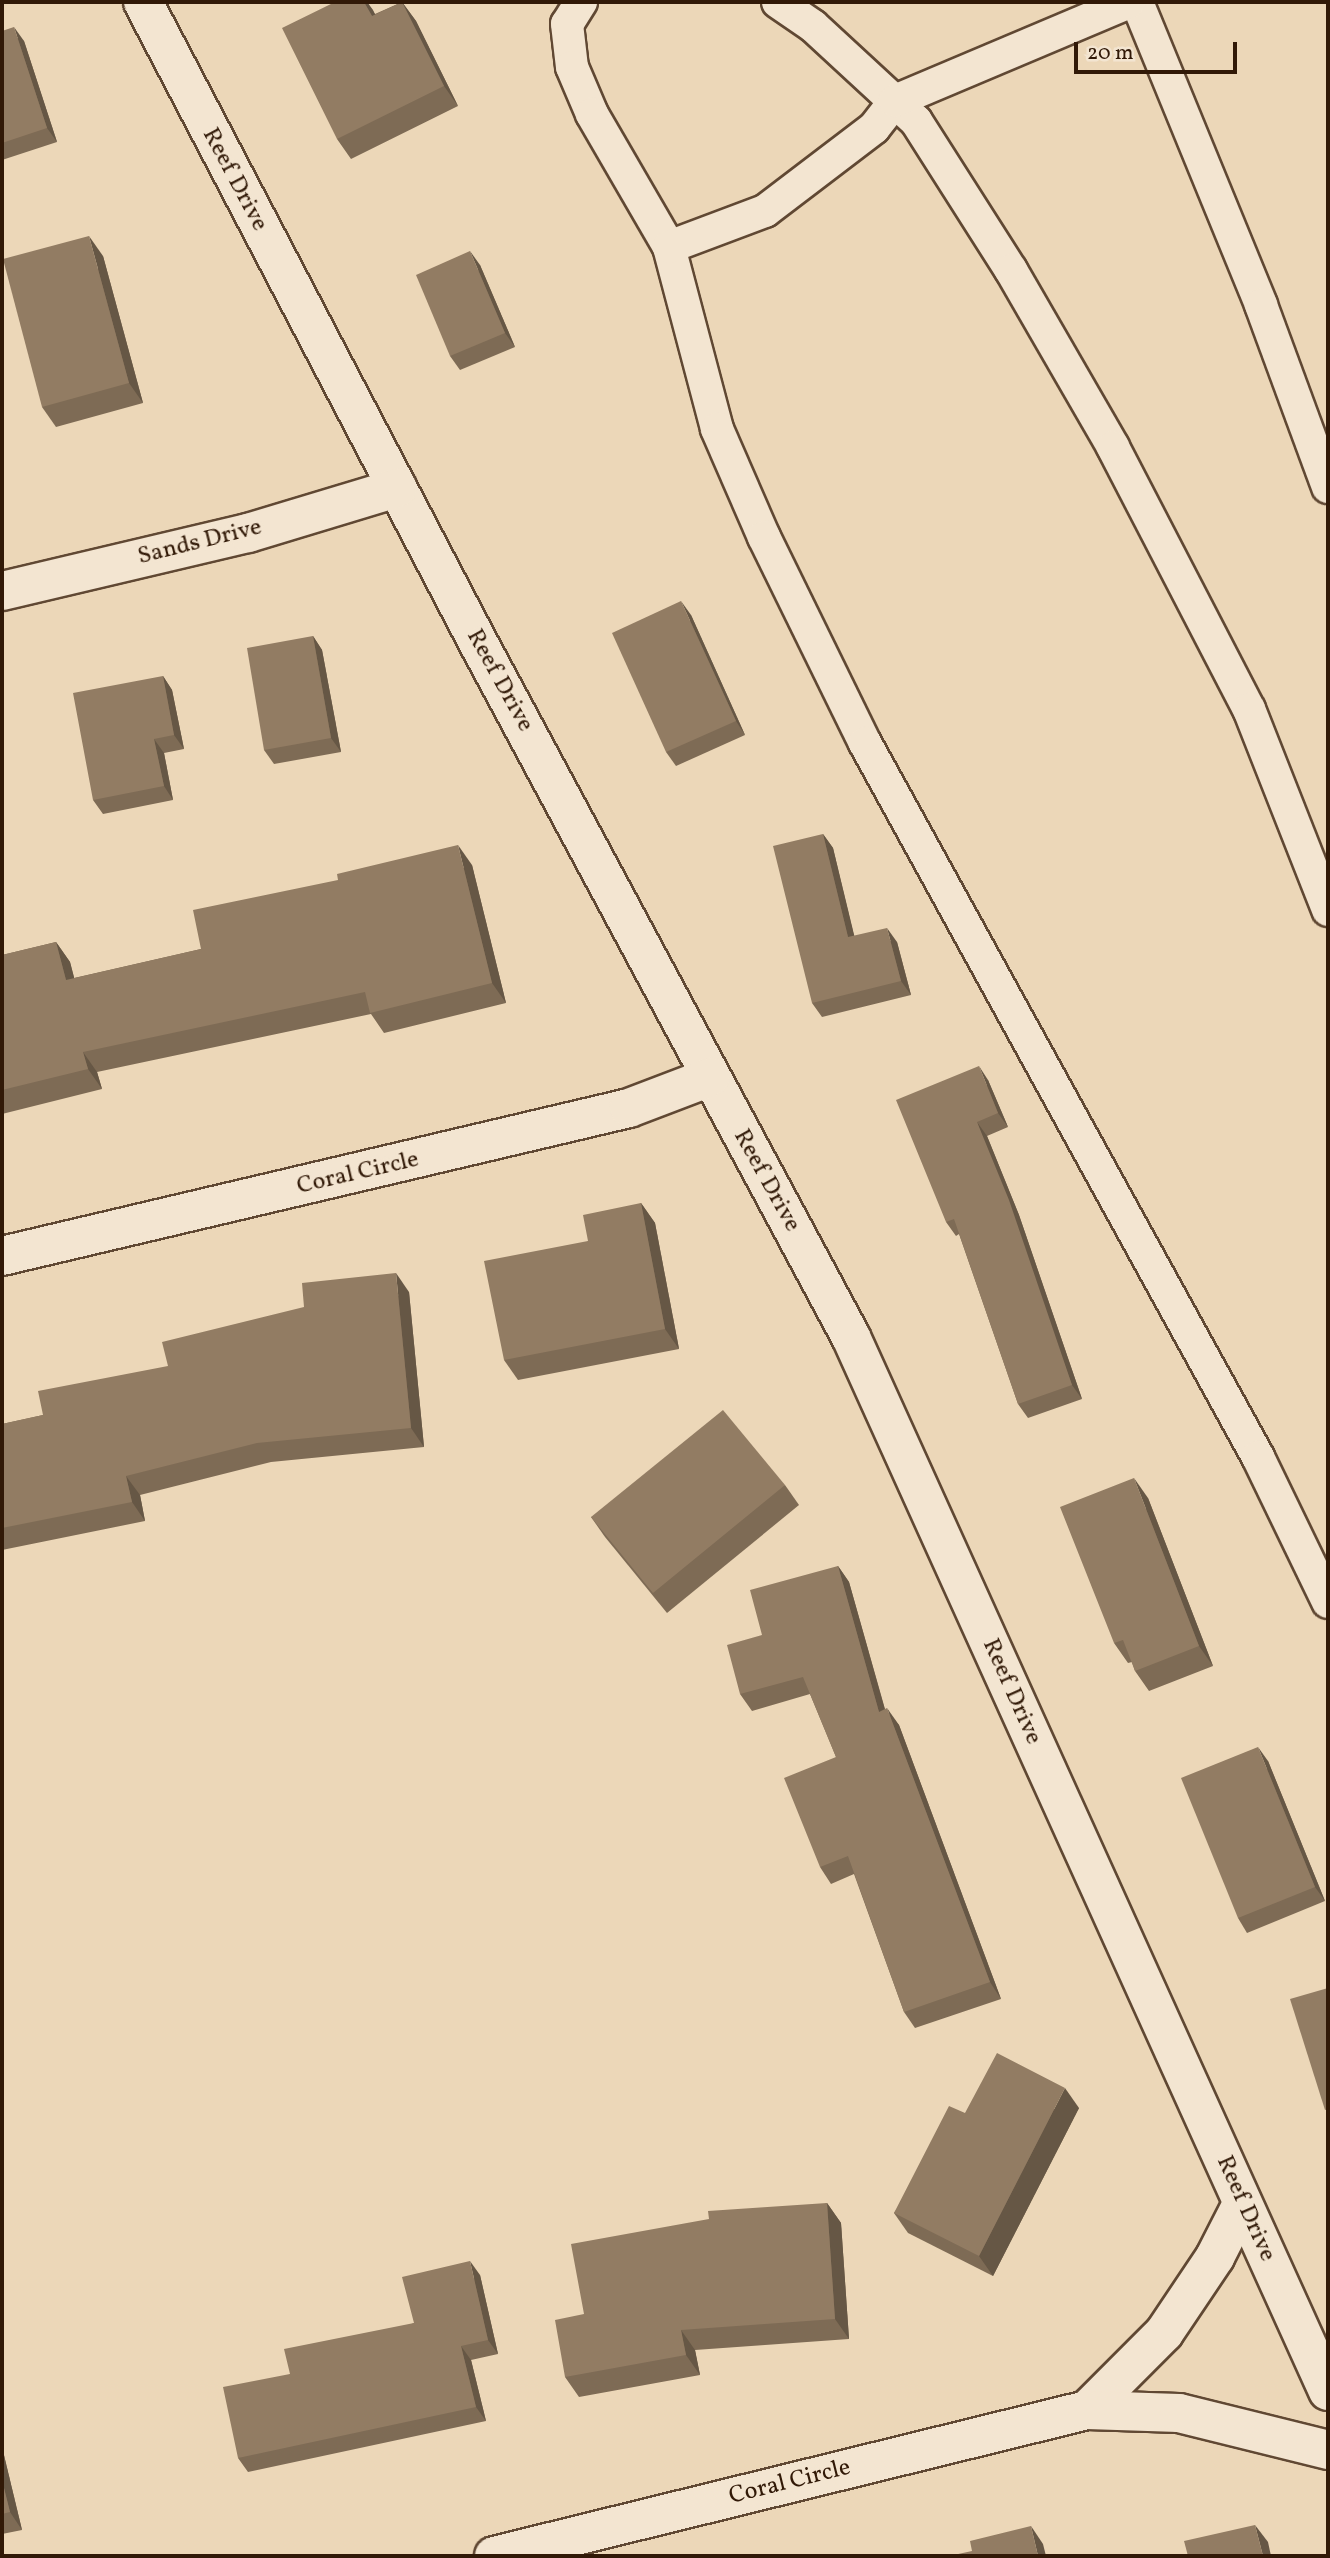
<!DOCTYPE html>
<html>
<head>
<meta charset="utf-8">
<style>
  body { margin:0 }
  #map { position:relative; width:1330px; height:2558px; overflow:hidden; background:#ecd7b8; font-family:Vollkorn,serif }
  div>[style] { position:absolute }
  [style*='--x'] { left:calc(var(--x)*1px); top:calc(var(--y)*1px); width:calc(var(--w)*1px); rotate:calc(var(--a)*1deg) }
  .roads { filter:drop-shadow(2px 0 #604833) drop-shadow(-2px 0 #604833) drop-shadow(0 2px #604833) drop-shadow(0 -2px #604833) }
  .service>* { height:32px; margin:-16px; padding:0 16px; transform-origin:16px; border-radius:16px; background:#f3e5d1 }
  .minor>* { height:38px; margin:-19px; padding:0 19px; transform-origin:19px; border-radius:19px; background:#f3e5d1 }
  .wall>* { inset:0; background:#7e6b55 }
  .shaded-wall>* { inset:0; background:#665745 }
  .building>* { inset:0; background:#927c63 }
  span { translate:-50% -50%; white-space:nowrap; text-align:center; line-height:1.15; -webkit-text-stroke:6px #f3e5d1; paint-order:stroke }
  .street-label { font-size:24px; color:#311907 }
  .frame { position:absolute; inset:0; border:4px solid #311907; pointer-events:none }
  .scale { position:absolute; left:1074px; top:42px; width:163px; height:32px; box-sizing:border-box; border:4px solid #311907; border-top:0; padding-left:9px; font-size:21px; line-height:24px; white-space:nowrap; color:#311907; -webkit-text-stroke:5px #f3e5d1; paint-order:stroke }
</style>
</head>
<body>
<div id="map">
  <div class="roads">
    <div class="service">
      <div style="--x:581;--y:2;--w:26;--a:122"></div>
      <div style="--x:567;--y:24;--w:43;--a:83.4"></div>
      <div style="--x:572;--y:67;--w:51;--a:66.9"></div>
      <div style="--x:592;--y:114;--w:154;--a:59.9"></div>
      <div style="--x:669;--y:247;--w:188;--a:75.2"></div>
      <div style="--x:717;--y:429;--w:118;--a:66.5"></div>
      <div style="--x:764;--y:537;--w:229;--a:63.9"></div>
      <div style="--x:865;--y:743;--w:815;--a:61.17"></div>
      <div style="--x:1258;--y:1457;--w:161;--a:64.2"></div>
      <div style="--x:778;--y:2;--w:42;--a:34.4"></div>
      <div style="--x:813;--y:26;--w:140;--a:42.7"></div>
      <div style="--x:916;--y:121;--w:177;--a:57.5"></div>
      <div style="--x:1011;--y:270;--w:204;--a:60"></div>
      <div style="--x:1113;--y:447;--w:295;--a:62.6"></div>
      <div style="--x:1249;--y:709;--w:216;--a:68.5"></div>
      <div style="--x:1137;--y:2;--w:327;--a:67.7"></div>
      <div style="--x:1261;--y:305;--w:194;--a:69.8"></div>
      <div style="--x:669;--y:247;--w:103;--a:-20.6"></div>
      <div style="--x:765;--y:211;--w:137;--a:-37.3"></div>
      <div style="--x:874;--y:128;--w:34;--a:-52"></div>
      <div style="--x:895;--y:101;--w:254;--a:-22.9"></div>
    </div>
    <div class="minor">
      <div style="--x:143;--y:2;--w:727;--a:62.38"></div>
      <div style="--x:480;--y:646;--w:784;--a:61.77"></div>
      <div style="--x:851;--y:1337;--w:1157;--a:65.65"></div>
      <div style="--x:2;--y:591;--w:253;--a:-13.3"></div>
      <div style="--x:248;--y:533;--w:156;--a:-16.8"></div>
      <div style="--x:2;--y:1256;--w:644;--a:-13.28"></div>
      <div style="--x:629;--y:1108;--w:87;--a:-20.9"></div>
      <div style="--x:1087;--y:2410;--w:109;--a:-45"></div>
      <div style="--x:1164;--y:2333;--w:92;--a:-56.1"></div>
      <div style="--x:1215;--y:2257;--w:59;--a:-63"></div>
      <div style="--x:494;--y:2556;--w:611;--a:-13.83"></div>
      <div style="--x:1087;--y:2410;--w:92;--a:1.9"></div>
      <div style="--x:1179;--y:2413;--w:154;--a:13.9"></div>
    </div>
  </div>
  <div class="wall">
    <div style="clip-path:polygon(335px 2px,367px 2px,375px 14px,402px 2px,416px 21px,458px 106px,351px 159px,337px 139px)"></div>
    <div style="clip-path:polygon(2px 31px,24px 41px,57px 142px,2px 160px)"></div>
    <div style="clip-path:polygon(103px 256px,143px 403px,56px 427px,42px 407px)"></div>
    <div style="clip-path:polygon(480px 265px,515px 347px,460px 370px,450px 356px)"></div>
    <div style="clip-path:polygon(691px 615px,745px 735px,676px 766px,666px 752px)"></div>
    <div style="clip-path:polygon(313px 636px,322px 650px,341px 752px,274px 764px,264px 750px)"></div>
    <div style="clip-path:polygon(163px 676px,172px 690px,184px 749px,164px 753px,173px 800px,103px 814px,93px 800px)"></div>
    <div style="clip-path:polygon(823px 834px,833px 848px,854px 936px,897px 942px,911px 995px,822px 1017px,812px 1003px)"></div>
    <div style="clip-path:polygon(472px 865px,506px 1003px,384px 1033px,371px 1014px,97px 1072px,102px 1089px,2px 1114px,2px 955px,56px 942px,70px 962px,74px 978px,201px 949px)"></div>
    <div style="clip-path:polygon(988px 1080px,1008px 1127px,987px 1136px,1019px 1215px,1082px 1399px,1028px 1418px,1018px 1404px,959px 1234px,956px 1236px,946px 1222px)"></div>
    <div style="clip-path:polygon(641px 1203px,655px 1223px,679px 1349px,518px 1380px,504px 1360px,588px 1241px)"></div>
    <div style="clip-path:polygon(409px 1292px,424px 1447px,271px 1462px,140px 1495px,145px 1521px,2px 1550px,2px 1424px,43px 1415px)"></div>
    <div style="clip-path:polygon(785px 1485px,799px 1505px,667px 1613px,605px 1537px,591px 1517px)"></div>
    <div style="clip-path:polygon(1148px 1498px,1213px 1666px,1149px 1691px,1135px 1671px,1132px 1662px,1128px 1663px,1114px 1643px)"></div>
    <div style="clip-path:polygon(838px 1566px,849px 1582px,885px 1709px,899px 1725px,1001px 1999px,915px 2028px,904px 2012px,854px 1874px,831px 1884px,820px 1867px,836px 1757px,810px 1694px,752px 1711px,740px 1694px,762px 1635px)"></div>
    <div style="clip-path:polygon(1268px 1761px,1325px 1901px,1247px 1933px,1238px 1918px)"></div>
    <div style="clip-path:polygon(1079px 2108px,993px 2276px,908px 2233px,894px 2213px,965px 2113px)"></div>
    <div style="clip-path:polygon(827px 2203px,841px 2223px,849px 2339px,695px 2350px,700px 2375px,579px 2397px,565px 2377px,584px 2314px)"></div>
    <div style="clip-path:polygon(480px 2275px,498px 2354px,471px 2360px,486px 2421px,248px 2472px,238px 2458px,290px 2374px,414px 2323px)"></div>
    <div style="clip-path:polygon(2px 2447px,22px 2530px,2px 2534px)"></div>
  </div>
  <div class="shaded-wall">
    <div style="clip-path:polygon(364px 2px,367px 2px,373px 10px,385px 36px,372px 16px)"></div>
    <div style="clip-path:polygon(402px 2px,416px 21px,458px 106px,444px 86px)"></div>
    <div style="clip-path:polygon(14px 27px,24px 41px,57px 142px,47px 128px)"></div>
    <div style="clip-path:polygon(89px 236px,103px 256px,143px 403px,129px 383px)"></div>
    <div style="clip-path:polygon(470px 251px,480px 265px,515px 347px,505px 333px)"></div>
    <div style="clip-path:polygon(681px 601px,691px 615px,745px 735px,736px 721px)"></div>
    <div style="clip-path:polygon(313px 636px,322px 650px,341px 752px,331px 738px)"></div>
    <div style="clip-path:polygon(163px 676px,172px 690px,184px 749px,174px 735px)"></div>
    <div style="clip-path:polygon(154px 739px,164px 753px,173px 800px,164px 786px)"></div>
    <div style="clip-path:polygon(823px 834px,833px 848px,858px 951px,848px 937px)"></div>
    <div style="clip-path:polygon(458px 845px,472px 865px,506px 1003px,492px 983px)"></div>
    <div style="clip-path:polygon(887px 928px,897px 942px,911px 995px,901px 981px)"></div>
    <div style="clip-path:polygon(56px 942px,70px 962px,80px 1000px,66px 980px)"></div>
    <div style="clip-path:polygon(83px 1052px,97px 1072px,102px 1089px,88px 1069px)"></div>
    <div style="clip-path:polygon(979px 1066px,988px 1080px,1008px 1127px,998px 1113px)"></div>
    <div style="clip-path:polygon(977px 1122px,987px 1136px,1019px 1215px,1082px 1399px,1072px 1385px)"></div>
    <div style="clip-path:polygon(641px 1203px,655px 1223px,679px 1349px,665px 1329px)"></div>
    <div style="clip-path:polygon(396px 1273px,409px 1292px,424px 1447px,411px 1428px)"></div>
    <div style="clip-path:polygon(126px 1476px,140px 1495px,145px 1521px,132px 1502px)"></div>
    <div style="clip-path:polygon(1134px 1478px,1148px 1498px,1213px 1666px,1199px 1646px)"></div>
    <div style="clip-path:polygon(838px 1566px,849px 1582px,890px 1728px,879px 1712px)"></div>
    <div style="clip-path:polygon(887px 1708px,899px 1725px,1001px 1999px,990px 1982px)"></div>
    <div style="clip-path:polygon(1258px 1747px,1268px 1761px,1325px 1901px,1315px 1887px)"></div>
    <div style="clip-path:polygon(1065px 2088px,1079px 2108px,993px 2276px,979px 2256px)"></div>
    <div style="clip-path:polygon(827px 2203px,841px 2223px,849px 2339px,835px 2319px)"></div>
    <div style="clip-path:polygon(470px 2261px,480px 2275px,498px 2354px,488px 2340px)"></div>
    <div style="clip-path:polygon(681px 2330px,695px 2350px,700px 2375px,686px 2355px)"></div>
    <div style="clip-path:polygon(461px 2346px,471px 2360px,486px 2421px,476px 2407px)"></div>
    <div style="clip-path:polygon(2px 2447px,22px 2530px,10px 2512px,2px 2480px)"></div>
    <div style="clip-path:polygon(1255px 2525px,1268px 2542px,1271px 2556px,1263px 2556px)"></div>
    <div style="clip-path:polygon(1031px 2526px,1043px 2544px,1046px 2556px,1038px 2556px)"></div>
  </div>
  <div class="building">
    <div style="clip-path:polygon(335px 2px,364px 2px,372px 16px,402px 2px,444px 86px,337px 139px,282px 28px)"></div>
    <div style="clip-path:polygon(14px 27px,47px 128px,2px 143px,2px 31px)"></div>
    <div style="clip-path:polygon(89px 236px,129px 383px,42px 407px,3px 259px)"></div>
    <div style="clip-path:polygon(470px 251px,505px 333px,450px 356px,416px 275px)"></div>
    <div style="clip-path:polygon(681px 601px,736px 721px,666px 752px,612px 633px)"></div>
    <div style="clip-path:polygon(313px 636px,331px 738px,264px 750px,247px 648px)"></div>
    <div style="clip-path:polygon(163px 676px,174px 735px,154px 739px,164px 786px,93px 800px,73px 693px)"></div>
    <div style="clip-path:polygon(823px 834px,848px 937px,887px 928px,901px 981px,812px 1003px,773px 846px)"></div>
    <div style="clip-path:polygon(458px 845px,492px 983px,370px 1013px,365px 992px,83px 1052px,88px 1069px,2px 1090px,2px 955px,56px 942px,66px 980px,201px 949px,193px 910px,338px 880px,337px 874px)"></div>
    <div style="clip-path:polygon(979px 1066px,998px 1113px,977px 1122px,1009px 1200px,1072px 1385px,1018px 1404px,954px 1219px,946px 1222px,896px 1100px)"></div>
    <div style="clip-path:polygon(641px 1203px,665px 1329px,504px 1360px,484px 1261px,588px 1241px,583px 1215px)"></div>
    <div style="clip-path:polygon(396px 1273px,411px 1428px,257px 1443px,126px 1476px,132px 1502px,2px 1528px,2px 1424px,43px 1415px,38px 1391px,168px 1366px,162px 1342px,304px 1307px,302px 1283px)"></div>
    <div style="clip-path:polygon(723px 1410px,785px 1485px,653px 1593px,591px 1517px)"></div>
    <div style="clip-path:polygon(1134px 1478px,1199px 1646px,1135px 1671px,1123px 1640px,1114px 1643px,1060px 1507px)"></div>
    <div style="clip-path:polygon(838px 1566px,879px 1712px,887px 1708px,990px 1982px,904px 2012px,848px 1856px,820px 1867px,784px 1778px,836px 1757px,803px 1677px,740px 1694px,727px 1645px,762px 1635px,750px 1590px)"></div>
    <div style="clip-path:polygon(1258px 1747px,1315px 1887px,1238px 1918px,1181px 1778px)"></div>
    <div style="clip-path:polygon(1328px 1988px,1328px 2109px,1325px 2110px,1290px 1999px)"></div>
    <div style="clip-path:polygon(997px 2053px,1065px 2088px,979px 2256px,894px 2213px,949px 2106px,965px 2113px)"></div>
    <div style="clip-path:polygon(827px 2203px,835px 2319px,681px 2330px,686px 2355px,565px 2377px,555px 2320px,584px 2314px,571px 2244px,709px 2219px,708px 2211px)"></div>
    <div style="clip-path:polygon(470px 2261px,488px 2340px,461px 2346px,476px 2407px,238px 2458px,223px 2387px,290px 2374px,284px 2349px,414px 2323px,402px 2277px)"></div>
    <div style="clip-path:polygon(2px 2480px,10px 2512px,2px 2514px)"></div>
    <div style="clip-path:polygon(1255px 2525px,1263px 2556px,1188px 2556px,1184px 2541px)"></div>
    <div style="clip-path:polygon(1031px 2526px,1038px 2556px,949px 2556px,972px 2551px,970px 2541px)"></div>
  </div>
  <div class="street-label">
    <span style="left:234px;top:180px;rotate:62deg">Reef Drive</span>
    <span style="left:200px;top:543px;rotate:-14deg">Sands Drive</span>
    <span style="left:499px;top:681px;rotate:61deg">Reef Drive</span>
    <span style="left:358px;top:1174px;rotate:-13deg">Coral Circle</span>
    <span style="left:766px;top:1181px;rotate:61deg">Reef Drive</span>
    <span style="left:1011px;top:1692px;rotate:66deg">Reef Drive</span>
    <span style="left:1245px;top:2209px;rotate:66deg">Reef Drive</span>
    <span style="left:790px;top:2483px;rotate:-14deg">Coral Circle</span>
  </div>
  <div class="frame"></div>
  <div class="scale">20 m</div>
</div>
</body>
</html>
